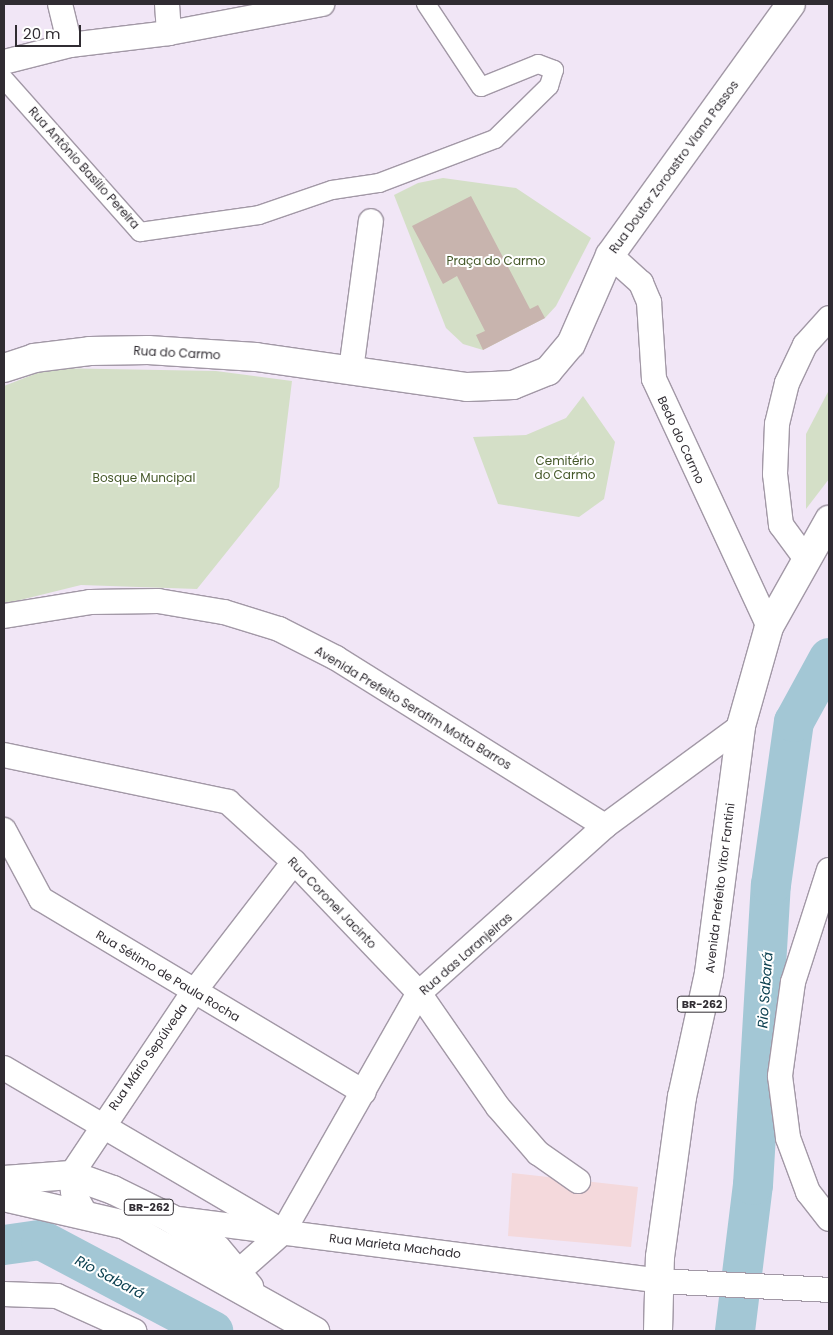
<!DOCTYPE html>
<html>
<head>
<meta charset="utf-8">
<style>
  body { margin:0 }
  #map { position:relative; width:833px; height:1335px; overflow:hidden; background:#f1e6f6; font-family:Poppins,sans-serif }
  div>[style] { position:absolute }
  [style*='--x'] { left:calc(var(--x)*1px); top:calc(var(--y)*1px); width:calc(var(--w)*1px); rotate:calc(var(--a)*1deg) }
  .education>* { inset:0; background:#f4d9dc }
  .green>* { inset:0; background:#d4dfc7 }
  .river>* { height:40px; margin:-20px; padding:0 20px; transform-origin:20px; border-radius:20px; background:#a3c7d5 }
  .building>* { inset:0; background:#c8b4ae }
  .roads { filter:drop-shadow(1px 0 #a298a6) drop-shadow(-1px 0 #a298a6) drop-shadow(0 1px #a298a6) drop-shadow(0 -1px #a298a6) }
  .pedestrian>* { height:18px; margin:-9px; padding:0 9px; transform-origin:9px; border-radius:9px; background:#fff }
  .minor>* { height:24px; margin:-12px; padding:0 12px; transform-origin:12px; border-radius:12px; background:#fff }
  .secondary>* { height:28px; margin:-14px; padding:0 14px; transform-origin:14px; border-radius:14px; background:#fff }
  .primary>* { height:28px; margin:-14px; padding:0 14px; transform-origin:14px; border-radius:14px; background:#fff }
  span { translate:-50% -50%; white-space:nowrap; text-align:center; line-height:1.15; -webkit-text-stroke:4px #fff; paint-order:stroke }
  .shield-label span { padding:1px 4px; background:#fff; border:1px solid; border-radius:4px; -webkit-text-stroke-width:0 }
  .shield-label { font-size:11px; color:#302c32; font-weight:700 }
  .street-label { font-size:12px; color:#302c32 }
  .park-label { font-size:12px; color:#455829 }
  .water-label { font-size:14px; color:#0d4151; font-style:italic }
  .frame { position:absolute; inset:0; border:5px solid #302c32; pointer-events:none }
  .scale { position:absolute; left:15px; top:25px; width:66px; height:22px; box-sizing:border-box; border:2px solid #302c32; border-top:0; padding-left:6px; font-size:15px; line-height:18px; white-space:nowrap; color:#302c32; -webkit-text-stroke:4px #fff; paint-order:stroke }
</style>
</head>
<body>
<div id="map">
  <div class="education">
    <div style="clip-path:polygon(512px 1173px,638px 1187px,631px 1247px,508px 1236px)"></div>
  </div>
  <div class="green">
    <div style="clip-path:polygon(443px 178px,516px 188px,591px 238px,556px 306px,545px 318px,483px 350px,463px 344px,446px 328px,394px 195px,418px 183px)"></div>
    <div style="clip-path:polygon(50px 368px,216px 371px,292px 381px,279px 487px,197px 589px,81px 585px,4px 604px,4px 386px)"></div>
    <div style="clip-path:polygon(829px 390px,829px 479px,806px 509px,806px 434px)"></div>
    <div style="clip-path:polygon(583px 396px,615px 442px,604px 499px,579px 517px,498px 504px,473px 437px,526px 435px,566px 418px)"></div>
  </div>
  <div class="river">
    <div style="--x:4;--y:1245;--w:37;--a:-8"></div>
    <div style="--x:41;--y:1240;--w:195;--a:27.9"></div>
    <div style="--x:735;--y:1331;--w:147;--a:-83"></div>
    <div style="--x:753;--y:1185;--w:301;--a:-86.6"></div>
    <div style="--x:771;--y:885;--w:165;--a:-82"></div>
    <div style="--x:794;--y:722;--w:73;--a:-61.3"></div>
  </div>
  <div class="building">
    <div style="clip-path:polygon(471px 196px,530px 309px,538px 305px,545px 318px,483px 350px,476px 335px,485px 331px,457px 276px,443px 284px,412px 226px)"></div>
  </div>
  <div class="roads">
    <div class="pedestrian">
      <div style="--x:4;--y:79;--w:205;--a:48.4"></div>
      <div style="--x:140;--y:232;--w:120;--a:-8.1"></div>
      <div style="--x:259;--y:215;--w:77;--a:-18.9"></div>
      <div style="--x:332;--y:190;--w:48;--a:-8.5"></div>
      <div style="--x:379;--y:183;--w:124;--a:-20.8"></div>
      <div style="--x:495;--y:139;--w:76;--a:-44.5"></div>
      <div style="--x:549;--y:86;--w:17;--a:-73"></div>
      <div style="--x:554;--y:70;--w:17;--a:-159"></div>
      <div style="--x:538;--y:64;--w:61;--a:158"></div>
      <div style="--x:481;--y:87;--w:100;--a:-123.5"></div>
    </div>
    <div class="minor">
      <div style="--x:60;--y:4;--w:42;--a:76.3"></div>
      <div style="--x:167;--y:4;--w:29;--a:86"></div>
      <div style="--x:4;--y:62;--w:68;--a:-14.4"></div>
      <div style="--x:70;--y:45;--w:100;--a:-6.9"></div>
      <div style="--x:169;--y:33;--w:156;--a:-10.7"></div>
      <div style="--x:610;--y:255;--w:42;--a:42.1"></div>
      <div style="--x:641;--y:283;--w:21;--a:67"></div>
      <div style="--x:649;--y:302;--w:77;--a:86.3"></div>
      <div style="--x:654;--y:379;--w:273;--a:65.1"></div>
      <div style="--x:351;--y:370;--w:150;--a:-82.4"></div>
      <div style="--x:806;--y:559;--w:42;--a:-126.3"></div>
      <div style="--x:781;--y:525;--w:51;--a:-96.7"></div>
      <div style="--x:775;--y:474;--w:50;--a:-87.7"></div>
      <div style="--x:777;--y:424;--w:42;--a:-76.3"></div>
      <div style="--x:787;--y:383;--w:42;--a:-64.7"></div>
      <div style="--x:805;--y:345;--w:36;--a:-48"></div>
      <div style="--x:4;--y:616;--w:87;--a:-9.2"></div>
      <div style="--x:90;--y:602;--w:68;--a:-0.8"></div>
      <div style="--x:158;--y:601;--w:67;--a:9.5"></div>
      <div style="--x:224;--y:612;--w:58;--a:17.2"></div>
      <div style="--x:279;--y:629;--w:64;--a:27"></div>
      <div style="--x:336;--y:658;--w:317;--a:32"></div>
      <div style="--x:4;--y:755;--w:229;--a:11.8"></div>
      <div style="--x:228;--y:802;--w:89;--a:42.3"></div>
      <div style="--x:294;--y:862;--w:181;--a:46.3"></div>
      <div style="--x:419;--y:993;--w:139;--a:55.3"></div>
      <div style="--x:498;--y:1107;--w:61;--a:49"></div>
      <div style="--x:538;--y:1153;--w:49;--a:35"></div>
      <div style="--x:4;--y:830;--w:78;--a:61.8"></div>
      <div style="--x:41;--y:899;--w:376;--a:30.9"></div>
      <div style="--x:829;--y:870;--w:118;--a:107.8"></div>
      <div style="--x:793;--y:982;--w:95;--a:97.9"></div>
      <div style="--x:780;--y:1076;--w:63;--a:82.6"></div>
      <div style="--x:788;--y:1138;--w:58;--a:69.7"></div>
      <div style="--x:808;--y:1192;--w:34;--a:52"></div>
      <div style="--x:4;--y:1068;--w:312;--a:30.4"></div>
      <div style="--x:86;--y:1215;--w:26;--a:-119"></div>
      <div style="--x:73;--y:1192;--w:17;--a:-97"></div>
      <div style="--x:71;--y:1175;--w:219;--a:-56.2"></div>
      <div style="--x:193;--y:993;--w:165;--a:-52.4"></div>
      <div style="--x:170;--y:1218;--w:493;--a:7.3"></div>
      <div style="--x:659;--y:1281;--w:170;--a:3"></div>
      <div style="--x:219;--y:1275;--w:19;--a:-9"></div>
      <div style="--x:238;--y:1272;--w:60;--a:-41.6"></div>
      <div style="--x:283;--y:1232;--w:275;--a:-60.4"></div>
      <div style="--x:419;--y:993;--w:250;--a:-41.9"></div>
      <div style="--x:605;--y:826;--w:169;--a:-36.3"></div>
      <div style="--x:4;--y:1294;--w:53;--a:2.2"></div>
      <div style="--x:57;--y:1296;--w:85;--a:24.4"></div>
    </div>
    <div class="secondary">
      <div style="--x:4;--y:368;--w:32;--a:-18"></div>
      <div style="--x:34;--y:358;--w:56;--a:-7.1"></div>
      <div style="--x:90;--y:351;--w:58;--a:-1"></div>
      <div style="--x:148;--y:350;--w:108;--a:3.7"></div>
      <div style="--x:256;--y:357;--w:213;--a:8.1"></div>
      <div style="--x:467;--y:387;--w:46;--a:-2.5"></div>
      <div style="--x:513;--y:385;--w:38;--a:-22"></div>
      <div style="--x:548;--y:371;--w:35;--a:-50"></div>
      <div style="--x:571;--y:344;--w:97;--a:-66.3"></div>
      <div style="--x:610;--y:255;--w:309;--a:-54.2"></div>
    </div>
    <div class="primary">
      <div style="--x:4;--y:1180;--w:67;--a:-4.3"></div>
      <div style="--x:71;--y:1175;--w:45;--a:19.7"></div>
      <div style="--x:113;--y:1190;--w:64;--a:26.2"></div>
      <div style="--x:170;--y:1218;--w:56;--a:33.4"></div>
      <div style="--x:217;--y:1249;--w:50;--a:49.9"></div>
      <div style="--x:4;--y:1197;--w:124;--a:13"></div>
      <div style="--x:125;--y:1225;--w:218;--a:29.2"></div>
      <div style="--x:658;--y:1331;--w:74;--a:-88.5"></div>
      <div style="--x:660;--y:1257;--w:162;--a:-82.2"></div>
      <div style="--x:682;--y:1097;--w:127;--a:-77.7"></div>
      <div style="--x:709;--y:973;--w:249;--a:-82.6"></div>
      <div style="--x:741;--y:726;--w:103;--a:-74.2"></div>
      <div style="--x:769;--y:627;--w:123;--a:-60.7"></div>
    </div>
  </div>
  <div class="shield-label">
    <span style="left:702px;top:1004px">BR-262</span>
    <span style="left:149px;top:1207px">BR-262</span>
  </div>
  <div class="street-label">
    <span style="left:674px;top:167px;rotate:-54deg">Rua Doutor Zoroastro Viana Passos</span>
    <span style="left:84px;top:168px;rotate:48deg">Rua Antônio Basílio Pereira</span>
    <span style="left:177px;top:353px;rotate:3deg">Rua do Carmo</span>
    <span style="left:681px;top:440px;rotate:65deg">Bedo do Carmo</span>
    <span style="left:413px;top:708px;rotate:31deg">Avenida Prefeito Serafim Motta Barros</span>
    <span style="left:720px;top:888px;rotate:-83deg">Avenida Prefeito Vitor Fantini</span>
    <span style="left:332px;top:903px;rotate:46deg">Rua Coronel Jacinto</span>
    <span style="left:466px;top:954px;rotate:-41deg">Rua das Laranjeiras</span>
    <span style="left:168px;top:976px;rotate:31deg">Rua Sétimo de Paula Rocha</span>
    <span style="left:148px;top:1057px;rotate:-55deg">Rua Mário Sepúlveda</span>
    <span style="left:395px;top:1246px;rotate:7deg">Rua Marieta Machado</span>
  </div>
  <div class="park-label">
    <span style="left:496px;top:261px">Praça do Carmo</span>
    <span style="left:565px;top:468px">Cemitério<br>do Carmo</span>
    <span style="left:144px;top:478px">Bosque Muncipal</span>
  </div>
  <div class="water-label">
    <span style="left:765px;top:990px;rotate:-86deg">Rio Sabará</span>
    <span style="left:110px;top:1277px;rotate:28deg">Rio Sabará</span>
  </div>
  <div class="frame"></div>
  <div class="scale">20 m</div>
</div>
</body>
</html>
